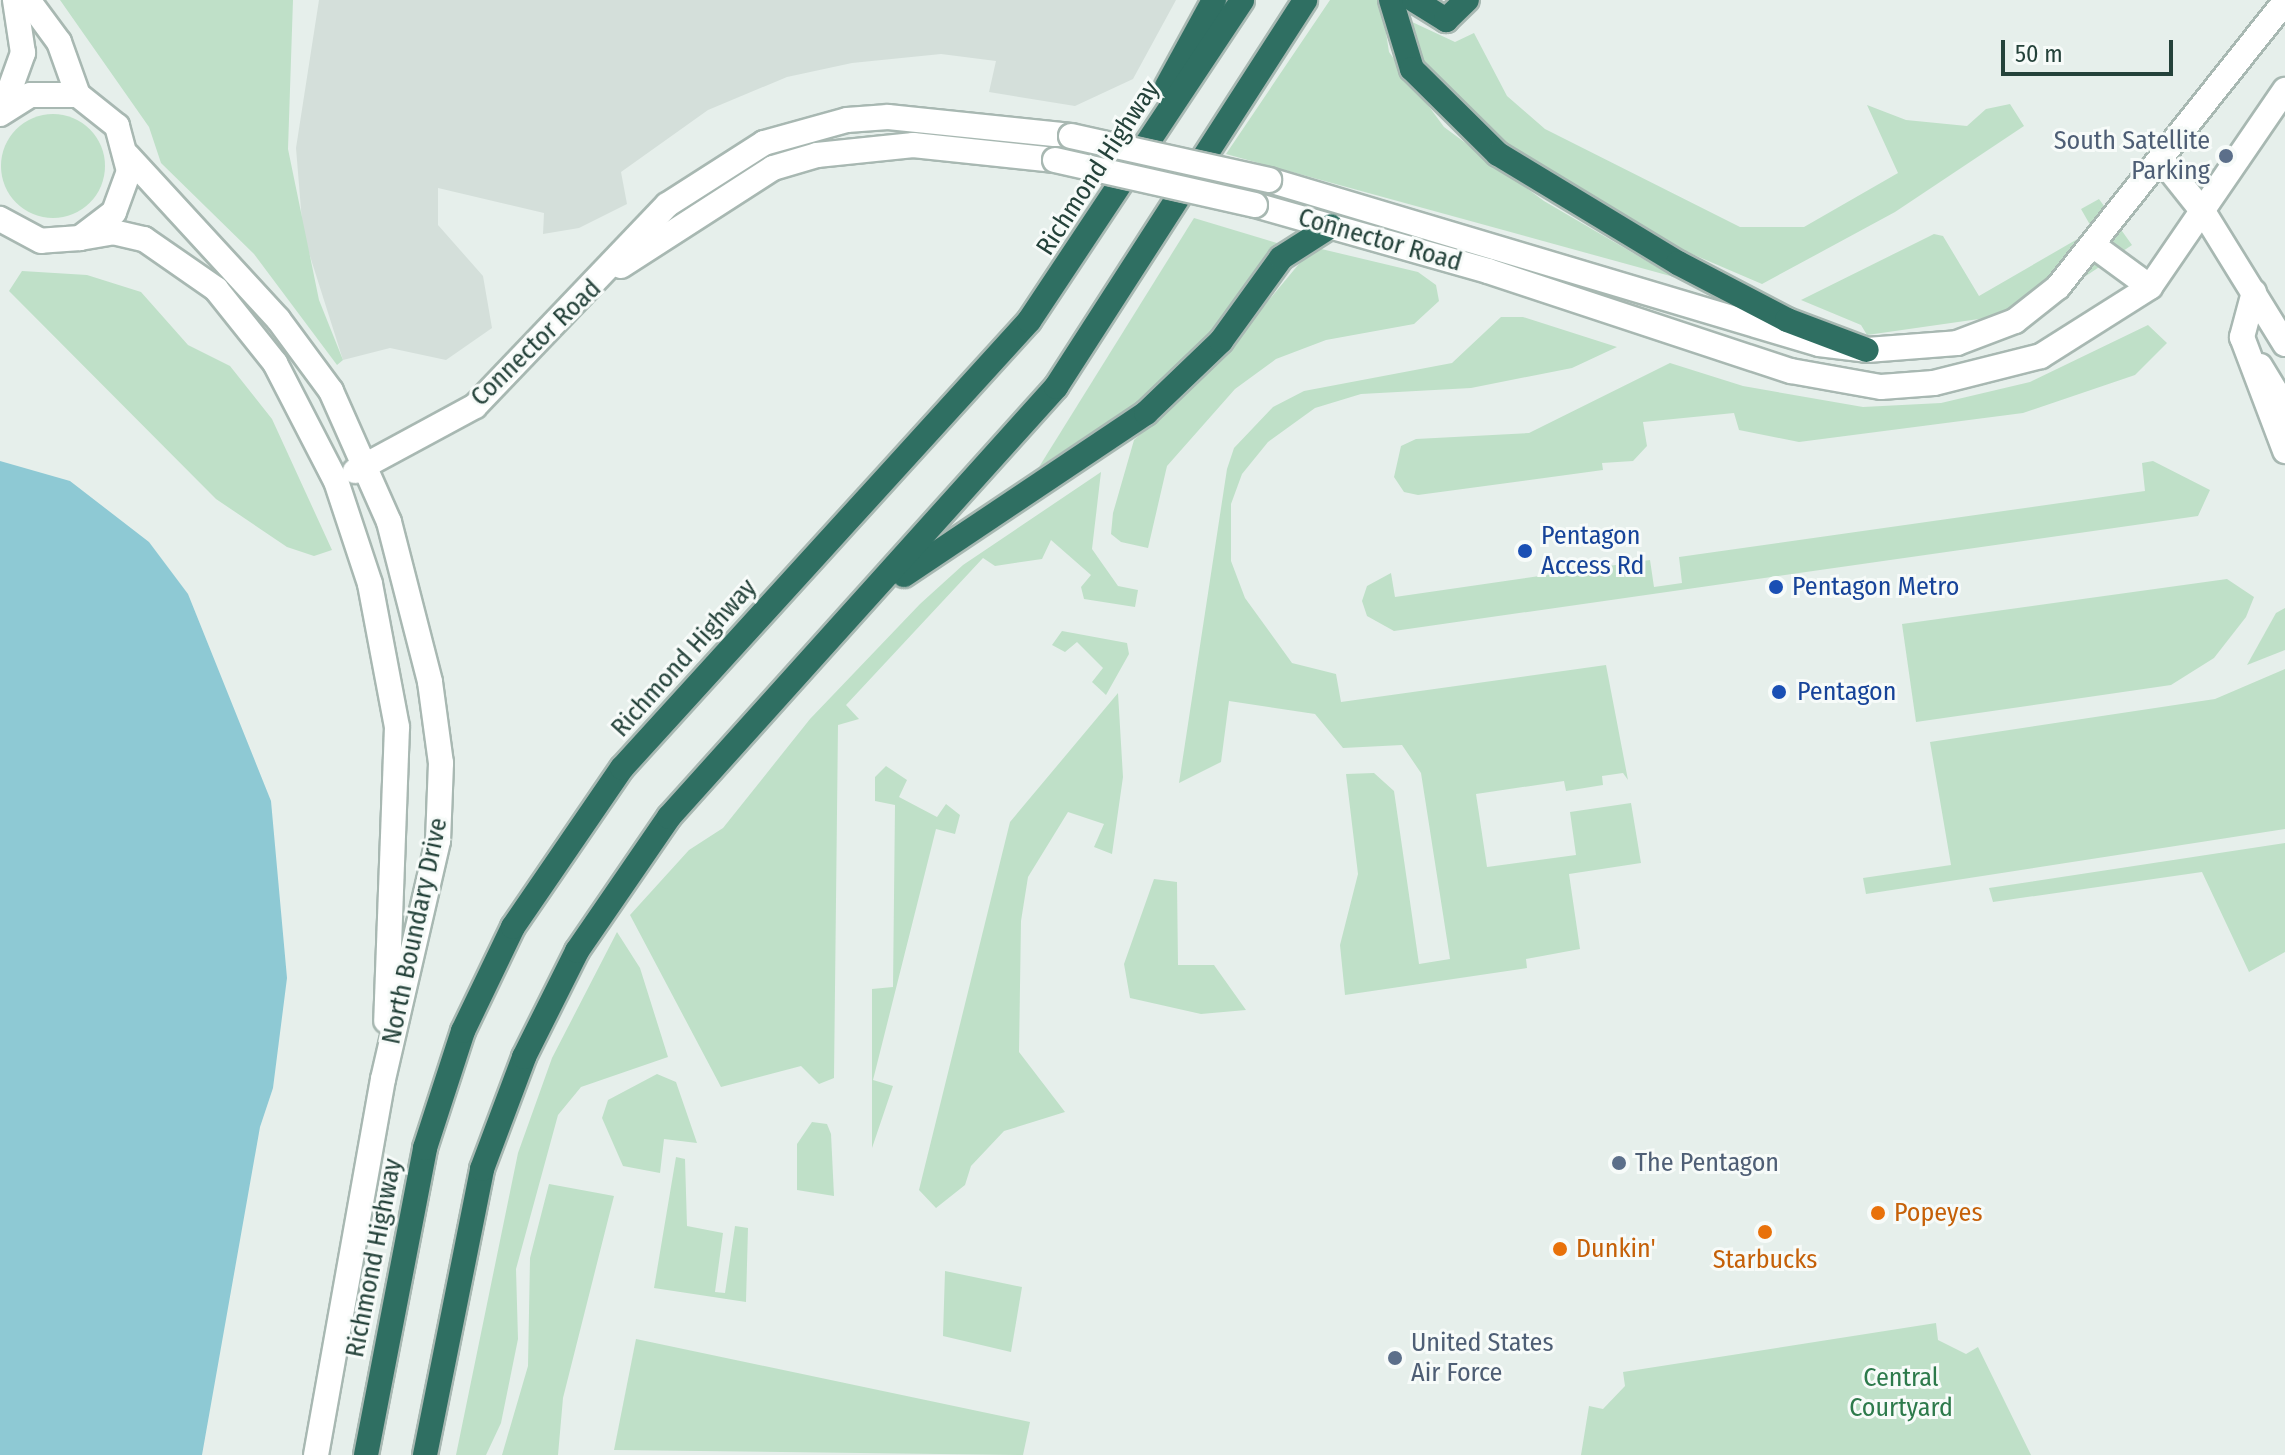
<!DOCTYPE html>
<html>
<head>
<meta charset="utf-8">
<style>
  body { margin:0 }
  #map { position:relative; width:2285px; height:1455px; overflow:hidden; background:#e6efeb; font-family:"Fira Sans Condensed",sans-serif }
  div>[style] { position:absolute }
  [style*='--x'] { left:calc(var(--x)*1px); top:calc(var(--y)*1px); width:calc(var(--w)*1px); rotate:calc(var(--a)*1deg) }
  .built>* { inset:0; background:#d4dfda }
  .green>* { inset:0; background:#bfe0c8 }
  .round { border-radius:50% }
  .water>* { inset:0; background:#8ec9d4 }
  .roads { filter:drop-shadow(2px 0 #a8b8b2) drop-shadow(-2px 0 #a8b8b2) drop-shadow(0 2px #a8b8b2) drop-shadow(0 -2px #a8b8b2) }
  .minor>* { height:24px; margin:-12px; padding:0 12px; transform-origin:12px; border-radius:12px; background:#fff }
  .highway>* { height:24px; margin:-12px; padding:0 12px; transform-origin:12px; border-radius:12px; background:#2f6f62 }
  .bridges { filter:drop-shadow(2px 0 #a8b8b2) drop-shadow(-2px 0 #a8b8b2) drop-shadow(0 2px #a8b8b2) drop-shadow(0 -2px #a8b8b2) }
  .minor-bridge>* { height:24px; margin:-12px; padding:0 12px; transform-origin:12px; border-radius:12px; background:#fff }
  .dots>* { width:22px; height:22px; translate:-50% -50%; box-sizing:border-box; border:4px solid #f7fbf9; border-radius:50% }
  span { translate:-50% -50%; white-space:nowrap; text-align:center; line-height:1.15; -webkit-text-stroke:6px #f7fbf9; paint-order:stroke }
  .service-label { font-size:26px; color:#4e5e75 }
  .right { translate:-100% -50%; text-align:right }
  .left { translate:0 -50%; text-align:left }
  .street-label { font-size:26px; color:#24423a }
  .transit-label { font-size:26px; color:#164399 }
  .food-label { font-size:26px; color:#c56008 }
  .park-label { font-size:26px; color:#2d7a4b }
  .scale { position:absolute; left:2001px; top:40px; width:172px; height:36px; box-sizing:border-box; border:4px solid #24423a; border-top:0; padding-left:10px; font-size:24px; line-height:28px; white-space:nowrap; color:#24423a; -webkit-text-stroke:6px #f7fbf9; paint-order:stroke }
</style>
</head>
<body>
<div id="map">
  <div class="built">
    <div style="clip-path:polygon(319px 0,1176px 0,1133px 79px,1075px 106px,989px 92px,996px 61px,941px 54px,852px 63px,787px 77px,708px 110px,621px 172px,627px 204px,579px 228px,543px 234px,544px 213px,438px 188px,438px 225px,483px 276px,492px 328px,446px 360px,390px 348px,343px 360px,303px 234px,296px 148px)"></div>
  </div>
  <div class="green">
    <div style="clip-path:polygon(60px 0,293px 0,288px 149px,319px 300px,343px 360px,337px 365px,254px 254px,161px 163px,149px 127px)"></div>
    <div style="clip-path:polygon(1330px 0,1381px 0,1389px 52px,1444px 127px,1544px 201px,1674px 277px,1226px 154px)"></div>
    <div style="clip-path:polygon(1410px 21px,1455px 42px,1474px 33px,1507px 96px,1545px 129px,1740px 227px,1804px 227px,1898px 173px,1867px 105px,1906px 120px,1967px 126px,1986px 109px,2010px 104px,2024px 126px,1895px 212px,1762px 284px,1685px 251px,1494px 136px,1420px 61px)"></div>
    <div class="round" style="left:1px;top:114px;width:104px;height:104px"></div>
    <div style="clip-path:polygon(2099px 199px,2132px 245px,2068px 288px,2007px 315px,1867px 335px,1861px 325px,1801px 300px,1934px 234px,1943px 236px,1979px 296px,2093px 230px,2081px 209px)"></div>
    <div style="clip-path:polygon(1194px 218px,1277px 243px,1208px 342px,1151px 394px,1039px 467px)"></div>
    <div style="clip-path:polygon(1313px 247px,1418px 272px,1436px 285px,1439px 301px,1414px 324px,1326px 340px,1276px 359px,1235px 389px,1167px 466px,1148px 548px,1121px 542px,1111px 534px,1113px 513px,1134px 440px,1210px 371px)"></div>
    <div style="clip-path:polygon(22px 271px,87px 275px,141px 292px,188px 345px,230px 366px,272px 419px,332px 550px,314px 556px,287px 547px,216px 499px,9px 291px)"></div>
    <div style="clip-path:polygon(1501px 317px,1523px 317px,1617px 347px,1572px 368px,1471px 388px,1361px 394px,1315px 408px,1268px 442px,1242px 474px,1231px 504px,1231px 561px,1245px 598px,1292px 663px,1336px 674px,1341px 702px,1606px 665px,1628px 780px,1623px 773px,1602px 776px,1603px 785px,1566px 791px,1564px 781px,1476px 794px,1487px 867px,1576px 855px,1570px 812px,1631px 803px,1641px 863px,1569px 874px,1580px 949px,1526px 959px,1527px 968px,1345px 995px,1340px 945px,1358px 874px,1346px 774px,1374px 773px,1394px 791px,1419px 964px,1450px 959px,1421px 773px,1402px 745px,1343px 748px,1315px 714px,1229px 701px,1221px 762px,1179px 783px,1227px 469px,1234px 448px,1273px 407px,1304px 391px,1452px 363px)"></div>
    <div style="clip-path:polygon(2148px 325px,2167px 343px,2135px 375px,2023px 413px,1799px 442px,1739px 430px,1734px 413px,1643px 422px,1647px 446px,1633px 461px,1602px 463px,1603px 470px,1418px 495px,1404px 492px,1394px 477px,1401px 446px,1416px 439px,1529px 433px,1670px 363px,1743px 386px,1863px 407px,1941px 403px,2030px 382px)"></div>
    <div style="clip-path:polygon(2153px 461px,2210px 490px,2198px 516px,1394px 631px,1367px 616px,1362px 601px,1367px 586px,1391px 573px,1395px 597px,1650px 560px,1654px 587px,1682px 583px,1679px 557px,2145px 491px,2142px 463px)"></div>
    <div style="clip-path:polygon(1101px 472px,1092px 549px,1118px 586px,1138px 590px,1135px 607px,1084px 599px,1081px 587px,1091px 575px,1051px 540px,1042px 559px,995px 566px,983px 558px,846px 705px,859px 719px,838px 725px,834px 1078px,819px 1084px,801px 1066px,721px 1087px,630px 915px,689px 850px,723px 828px,810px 719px,920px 604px,963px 565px)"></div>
    <div style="clip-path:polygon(2227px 579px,2254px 597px,2246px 617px,2214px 658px,2171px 685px,1916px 722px,1902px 624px)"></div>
    <div style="clip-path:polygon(2285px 608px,2285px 650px,2247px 665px,2276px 613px)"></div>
    <div style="clip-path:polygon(1062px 631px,1127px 643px,1129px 654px,1106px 695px,1092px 682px,1103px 668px,1077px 642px,1065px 652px,1052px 645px)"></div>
    <div style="clip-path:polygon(2285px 669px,2285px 829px,1866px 894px,1863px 878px,1951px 865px,1930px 742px,2215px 699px)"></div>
    <div style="clip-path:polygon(1118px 693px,1123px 777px,1112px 854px,1094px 847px,1104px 824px,1068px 812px,1028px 877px,1021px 921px,1019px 1052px,1065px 1112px,1004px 1131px,971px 1166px,965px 1185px,936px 1208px,919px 1190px,1010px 822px)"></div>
    <div style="clip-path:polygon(886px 766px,907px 780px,899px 797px,937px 817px,946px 804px,960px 815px,955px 834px,936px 829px,873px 1080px,893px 1086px,872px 1148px,872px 989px,893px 987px,895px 805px,875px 801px,875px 777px)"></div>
    <div style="clip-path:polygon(2285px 843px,2285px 952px,2249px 972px,2202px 872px,1993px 902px,1989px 888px)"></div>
    <div style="clip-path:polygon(1154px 879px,1177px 882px,1178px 965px,1214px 965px,1246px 1010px,1201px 1014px,1130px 998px,1124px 964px)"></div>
    <div style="clip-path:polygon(617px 932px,640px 968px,668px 1057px,581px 1087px,558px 1115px,516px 1269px,518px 1339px,501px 1423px,486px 1455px,456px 1455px,518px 1153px,552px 1058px)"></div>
    <div style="clip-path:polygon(657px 1074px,676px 1082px,697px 1143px,664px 1139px,660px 1173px,623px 1166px,602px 1118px,608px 1100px)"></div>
    <div style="clip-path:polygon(812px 1122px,827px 1124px,831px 1134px,834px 1196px,797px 1190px,797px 1144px)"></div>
    <div style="clip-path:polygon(676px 1157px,685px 1159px,687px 1226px,723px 1233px,715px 1292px,725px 1293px,735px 1226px,748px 1228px,746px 1302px,654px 1288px)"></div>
    <div style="clip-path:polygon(549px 1184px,614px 1196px,563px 1398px,558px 1455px,502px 1455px,528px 1366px,530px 1258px)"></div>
    <div style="clip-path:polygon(945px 1271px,1022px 1287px,1011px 1352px,943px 1336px)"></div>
    <div style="clip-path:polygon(1936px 1323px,1938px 1340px,1966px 1354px,1978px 1347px,2031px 1455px,1581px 1455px,1589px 1406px,1603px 1409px,1625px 1386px,1623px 1372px)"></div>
    <div style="clip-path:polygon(636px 1339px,1030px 1422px,1023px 1455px,614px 1450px)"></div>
  </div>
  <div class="water">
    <div style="clip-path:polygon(0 461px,70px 481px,149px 542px,188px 594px,271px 801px,287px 978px,273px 1088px,260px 1127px,202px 1455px,0 1455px)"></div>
  </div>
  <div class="roads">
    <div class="minor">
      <div style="--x:28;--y:0;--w:52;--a:53.6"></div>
      <div style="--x:59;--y:42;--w:56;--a:70.3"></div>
      <div style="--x:2;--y:111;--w:62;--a:-70.1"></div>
      <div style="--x:23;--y:53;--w:54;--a:-98.6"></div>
      <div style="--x:0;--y:114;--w:36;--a:-32"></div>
      <div style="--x:30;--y:95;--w:48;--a:0"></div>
      <div style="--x:78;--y:95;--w:50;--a:38.5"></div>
      <div style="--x:117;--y:126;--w:47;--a:75.1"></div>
      <div style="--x:129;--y:171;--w:44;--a:110.1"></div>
      <div style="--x:114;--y:212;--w:43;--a:142.6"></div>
      <div style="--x:80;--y:238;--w:39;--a:176"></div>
      <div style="--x:41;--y:241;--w:47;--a:-151.8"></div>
      <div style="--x:128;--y:156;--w:222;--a:47.4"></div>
      <div style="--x:278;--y:319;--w:89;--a:53.6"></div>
      <div style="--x:331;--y:391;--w:143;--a:66.1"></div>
      <div style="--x:389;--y:522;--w:165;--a:75.6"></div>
      <div style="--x:430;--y:682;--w:82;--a:82.3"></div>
      <div style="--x:441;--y:763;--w:78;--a:92.2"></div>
      <div style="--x:438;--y:841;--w:244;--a:103"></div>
      <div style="--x:383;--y:1079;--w:382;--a:100.1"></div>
      <div style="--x:2161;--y:159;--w:69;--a:51.5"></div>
      <div style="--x:2204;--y:213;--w:154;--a:58.3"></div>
      <div style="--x:1269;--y:180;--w:574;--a:16.6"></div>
      <div style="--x:1819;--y:344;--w:48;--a:7.1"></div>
      <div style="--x:1867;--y:350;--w:90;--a:-4.4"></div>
      <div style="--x:1957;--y:343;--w:62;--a:-20.8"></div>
      <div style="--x:2015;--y:321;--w:55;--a:-38.3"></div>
      <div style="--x:2058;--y:287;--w:364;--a:-51.5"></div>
      <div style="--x:1255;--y:205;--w:242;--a:15.8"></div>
      <div style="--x:1488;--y:271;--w:319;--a:18.3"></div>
      <div style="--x:1791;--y:371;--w:91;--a:10.1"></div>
      <div style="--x:1881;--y:387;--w:53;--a:-4.3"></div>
      <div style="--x:1934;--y:383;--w:110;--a:-14.2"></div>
      <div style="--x:2041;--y:356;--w:129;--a:-32.3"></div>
      <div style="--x:2150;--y:287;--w:239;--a:-55.6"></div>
      <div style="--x:80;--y:238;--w:34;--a:-10"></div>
      <div style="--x:113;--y:232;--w:32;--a:13"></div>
      <div style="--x:144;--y:239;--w:88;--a:34.8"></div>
      <div style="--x:216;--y:289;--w:95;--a:51.4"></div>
      <div style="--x:275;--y:363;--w:133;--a:62.7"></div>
      <div style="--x:336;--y:481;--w:108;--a:71.7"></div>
      <div style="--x:370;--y:584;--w:146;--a:79.3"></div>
      <div style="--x:397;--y:727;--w:294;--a:92.1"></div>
      <div style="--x:2094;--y:246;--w:69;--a:36.2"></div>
      <div style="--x:621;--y:266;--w:181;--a:-32.8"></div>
      <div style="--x:773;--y:168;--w:46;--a:-16.5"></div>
      <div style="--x:817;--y:155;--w:97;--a:-5.9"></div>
      <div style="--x:913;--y:145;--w:143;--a:6"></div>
      <div style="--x:2254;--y:292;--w:47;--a:104.9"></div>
      <div style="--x:2242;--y:337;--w:122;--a:69.3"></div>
      <div style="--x:2260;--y:366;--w:48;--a:58.6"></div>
      <div style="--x:355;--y:471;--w:136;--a:-28.4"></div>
      <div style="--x:475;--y:406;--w:278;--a:-46.3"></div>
      <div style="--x:667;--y:205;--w:115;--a:-32.6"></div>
      <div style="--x:764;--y:143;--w:86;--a:-15.5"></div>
      <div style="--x:847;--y:120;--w:41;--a:-4.2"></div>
      <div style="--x:888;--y:117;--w:184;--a:5.9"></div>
    </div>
    <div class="highway">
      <div style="--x:1391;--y:0;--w:72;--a:73.1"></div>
      <div style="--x:1412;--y:69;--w:121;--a:44.7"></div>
      <div style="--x:1498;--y:154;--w:210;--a:31.2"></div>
      <div style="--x:1678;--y:263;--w:123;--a:27.6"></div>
      <div style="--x:1787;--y:320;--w:85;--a:20.6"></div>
      <div style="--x:1414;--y:0;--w:38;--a:32"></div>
      <div style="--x:1446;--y:20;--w:29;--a:-44"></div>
      <div style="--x:1167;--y:86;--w:98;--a:-61.3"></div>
      <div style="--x:904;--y:575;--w:291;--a:-33.8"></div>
      <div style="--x:1146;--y:413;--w:104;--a:-43.8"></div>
      <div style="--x:1221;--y:341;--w:102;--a:-54.1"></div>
      <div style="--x:1281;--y:258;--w:59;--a:-32.6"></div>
      <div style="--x:366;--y:1455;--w:313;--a:-79.1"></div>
      <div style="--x:425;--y:1148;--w:123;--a:-72"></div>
      <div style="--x:463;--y:1031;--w:115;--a:-64.3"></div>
      <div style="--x:513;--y:927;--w:193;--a:-55.6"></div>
      <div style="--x:622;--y:768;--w:605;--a:-47.68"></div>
      <div style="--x:1029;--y:321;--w:385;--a:-56.4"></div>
      <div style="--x:425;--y:1455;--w:292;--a:-78.7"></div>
      <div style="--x:482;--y:1169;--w:120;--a:-69.4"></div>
      <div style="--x:524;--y:1057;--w:119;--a:-63.4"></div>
      <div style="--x:577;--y:951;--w:163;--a:-55.5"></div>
      <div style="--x:669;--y:817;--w:579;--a:-48.01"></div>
      <div style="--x:1056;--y:387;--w:460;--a:-57.2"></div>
    </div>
  </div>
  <div class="bridges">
    <div class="minor-bridge">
      <div style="--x:1071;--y:136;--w:203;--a:12.5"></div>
      <div style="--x:1055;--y:160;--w:205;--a:12.7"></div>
    </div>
  </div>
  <div class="dots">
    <div style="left:2226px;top:156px;background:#5c6f8a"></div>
    <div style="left:1525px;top:551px;background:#1a4fb4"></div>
    <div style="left:1776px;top:587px;background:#1a4fb4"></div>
    <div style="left:1779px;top:692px;background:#1a4fb4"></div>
    <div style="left:1619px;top:1163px;background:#5c6f8a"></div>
    <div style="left:1878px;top:1213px;background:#e8710a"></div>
    <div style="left:1765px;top:1232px;background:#e8710a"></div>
    <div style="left:1560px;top:1249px;background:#e8710a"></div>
    <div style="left:1395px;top:1358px;background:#5c6f8a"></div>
  </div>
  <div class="service-label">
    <span class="right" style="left:2210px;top:156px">South Satellite<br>Parking</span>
    <span class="left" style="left:1635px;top:1163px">The Pentagon</span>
    <span class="left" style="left:1411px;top:1358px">United States<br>Air Force</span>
  </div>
  <div class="street-label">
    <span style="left:1098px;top:168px;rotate:-57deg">Richmond Highway</span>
    <span style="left:1380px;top:240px;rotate:16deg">Connector Road</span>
    <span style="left:536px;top:343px;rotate:-44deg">Connector Road</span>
    <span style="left:684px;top:658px;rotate:-48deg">Richmond Highway</span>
    <span style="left:415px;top:931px;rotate:-78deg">North Boundary Drive</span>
    <span style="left:374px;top:1258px;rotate:-79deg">Richmond Highway</span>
  </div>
  <div class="transit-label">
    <span class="left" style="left:1541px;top:551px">Pentagon<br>Access Rd</span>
    <span class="left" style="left:1792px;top:587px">Pentagon Metro</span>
    <span class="left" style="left:1797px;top:692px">Pentagon</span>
  </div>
  <div class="food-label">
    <span class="left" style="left:1894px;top:1213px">Popeyes</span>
    <span class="left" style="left:1576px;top:1249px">Dunkin'</span>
    <span style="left:1765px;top:1260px">Starbucks</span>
  </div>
  <div class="park-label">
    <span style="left:1901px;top:1393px">Central<br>Courtyard</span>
  </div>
  <div class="scale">50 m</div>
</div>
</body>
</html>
